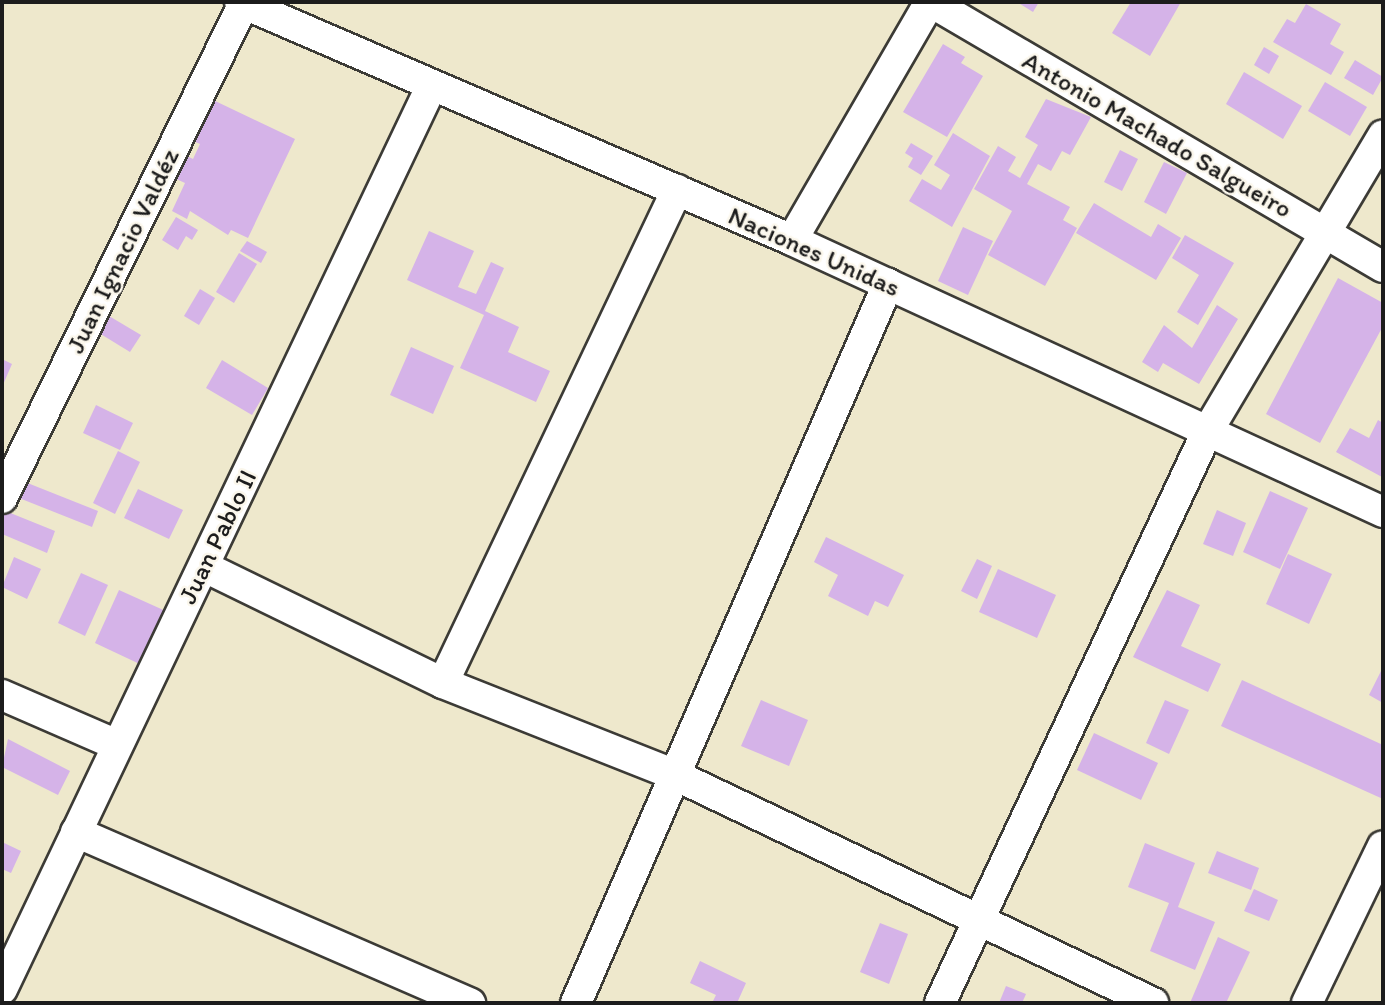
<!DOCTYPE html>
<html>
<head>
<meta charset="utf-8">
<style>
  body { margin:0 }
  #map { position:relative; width:1385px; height:1005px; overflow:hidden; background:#eee8cc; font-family:Itim,sans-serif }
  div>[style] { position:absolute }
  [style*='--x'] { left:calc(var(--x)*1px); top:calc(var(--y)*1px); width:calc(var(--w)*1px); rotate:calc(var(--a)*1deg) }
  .building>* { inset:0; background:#d5b3e8 }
  .roads { filter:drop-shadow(2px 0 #3c3b36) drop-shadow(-2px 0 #3c3b36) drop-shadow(0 2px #3c3b36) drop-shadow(0 -2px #3c3b36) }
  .minor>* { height:30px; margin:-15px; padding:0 15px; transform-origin:15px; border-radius:15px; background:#fff }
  span { translate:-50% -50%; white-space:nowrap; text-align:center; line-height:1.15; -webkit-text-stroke:5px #fbf7ec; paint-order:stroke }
  .street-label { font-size:26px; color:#1c1c1c }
  .frame { position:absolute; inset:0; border:4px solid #1c1c1c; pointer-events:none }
</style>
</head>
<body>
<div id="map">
  <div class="building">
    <div style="clip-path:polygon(1017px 2px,1039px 2px,1033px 12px)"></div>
    <div style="clip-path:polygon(1131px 2px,1181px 2px,1150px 56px,1112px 33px)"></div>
    <div style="clip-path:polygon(1306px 4px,1341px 24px,1330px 44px,1344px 52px,1331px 75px,1273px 42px,1287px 19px,1295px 23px)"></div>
    <div style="clip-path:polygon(943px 44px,965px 57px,961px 63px,983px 76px,947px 137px,903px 112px)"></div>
    <div style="clip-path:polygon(1264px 47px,1279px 56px,1269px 74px,1254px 65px)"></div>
    <div style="clip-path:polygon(1355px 60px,1383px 77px,1373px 95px,1344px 78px)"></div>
    <div style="clip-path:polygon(1244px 72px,1302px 106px,1283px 139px,1226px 104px)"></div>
    <div style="clip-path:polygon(1325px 82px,1367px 107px,1350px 136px,1308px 111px)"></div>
    <div style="clip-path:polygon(211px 99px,295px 139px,248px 238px,231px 230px,228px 235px,190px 211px,187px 219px,172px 211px,185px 183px,174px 178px,185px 155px,193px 159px,200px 144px,191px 140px)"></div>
    <div style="clip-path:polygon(1046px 99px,1091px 117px,1070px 155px,1062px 151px,1051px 171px,1038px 164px,1027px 184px,1070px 207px,1063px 220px,1077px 228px,1045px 286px,988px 255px,1012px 211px,974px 189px,998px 146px,1016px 157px,1008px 171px,1020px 178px,1038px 145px,1025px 137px)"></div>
    <div style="clip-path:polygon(953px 133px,990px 156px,952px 227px,909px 201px,922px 179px,941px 190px,950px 175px,934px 165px)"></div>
    <div style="clip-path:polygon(911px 143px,933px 156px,921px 175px,908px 167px,913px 158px,905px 153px)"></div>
    <div style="clip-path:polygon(1120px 150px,1138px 159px,1122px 191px,1104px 182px)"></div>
    <div style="clip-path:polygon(1164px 162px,1187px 173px,1166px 214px,1144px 202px)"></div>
    <div style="clip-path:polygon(1094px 203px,1151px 237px,1158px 224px,1181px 238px,1156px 280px,1076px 233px)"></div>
    <div style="clip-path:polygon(176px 217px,198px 230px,192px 240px,186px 236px,178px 250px,162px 240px)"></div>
    <div style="clip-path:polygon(963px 227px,993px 241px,968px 295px,938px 281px)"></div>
    <div style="clip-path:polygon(429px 231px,474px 251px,458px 287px,476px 294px,491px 262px,504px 268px,485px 311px,519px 327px,508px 352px,550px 371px,536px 402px,460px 368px,484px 315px,407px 280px)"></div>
    <div style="clip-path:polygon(1185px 235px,1234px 263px,1198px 325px,1177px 312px,1199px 275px,1172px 258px)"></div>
    <div style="clip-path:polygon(247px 241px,267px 252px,261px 263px,240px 251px)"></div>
    <div style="clip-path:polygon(239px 253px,257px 264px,234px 303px,216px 292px)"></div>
    <div style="clip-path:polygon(1338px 278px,1383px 303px,1383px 326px,1320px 443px,1266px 414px)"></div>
    <div style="clip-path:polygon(200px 289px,215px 298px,199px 325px,184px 316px)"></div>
    <div style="clip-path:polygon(1217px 305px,1238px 319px,1199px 384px,1163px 363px,1158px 372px,1142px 362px,1164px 325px,1192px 348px)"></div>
    <div style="clip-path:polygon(109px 316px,141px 335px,130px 352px,99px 333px)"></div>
    <div style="clip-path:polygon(411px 347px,454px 366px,433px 414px,390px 395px)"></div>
    <div style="clip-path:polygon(2px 359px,12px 364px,2px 387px)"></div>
    <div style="clip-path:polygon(222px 360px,268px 388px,252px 415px,206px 388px)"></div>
    <div style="clip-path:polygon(96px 405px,133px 423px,120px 450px,83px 433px)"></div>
    <div style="clip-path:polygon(1378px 420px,1383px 423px,1382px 477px,1336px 452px,1350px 428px,1369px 438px)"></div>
    <div style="clip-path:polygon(118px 451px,140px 462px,115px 514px,93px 503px)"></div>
    <div style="clip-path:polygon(25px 482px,98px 511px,92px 527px,19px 498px)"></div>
    <div style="clip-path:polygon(138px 489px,183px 510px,169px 539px,124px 518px)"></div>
    <div style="clip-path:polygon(1270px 491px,1308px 508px,1280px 569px,1243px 552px)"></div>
    <div style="clip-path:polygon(3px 510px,55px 531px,47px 553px,2px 534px)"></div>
    <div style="clip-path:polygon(1217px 510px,1246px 523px,1233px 556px,1203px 544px)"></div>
    <div style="clip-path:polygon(826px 537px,904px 575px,888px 607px,875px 601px,868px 616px,828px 596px,838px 575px,814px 562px)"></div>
    <div style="clip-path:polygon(1288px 554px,1332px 574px,1309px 624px,1266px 604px)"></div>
    <div style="clip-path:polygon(14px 557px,41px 569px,27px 599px,2px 587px)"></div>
    <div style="clip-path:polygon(977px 559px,992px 566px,977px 599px,961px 591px)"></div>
    <div style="clip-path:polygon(998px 569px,1056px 595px,1037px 638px,979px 612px)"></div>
    <div style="clip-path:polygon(81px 573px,108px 585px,85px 636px,58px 623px)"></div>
    <div style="clip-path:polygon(119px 590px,170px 613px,146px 667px,95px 643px)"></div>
    <div style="clip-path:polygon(1167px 590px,1200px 605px,1181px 646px,1221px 664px,1208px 692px,1133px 657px)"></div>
    <div style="clip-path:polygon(1383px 667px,1383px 703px,1369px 695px)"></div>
    <div style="clip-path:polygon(1242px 680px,1383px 745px,1383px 799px,1221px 726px)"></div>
    <div style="clip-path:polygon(761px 700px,808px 720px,789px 766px,741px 746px)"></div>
    <div style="clip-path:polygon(1165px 700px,1189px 710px,1169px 754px,1146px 743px)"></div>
    <div style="clip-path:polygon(1094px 733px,1158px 763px,1141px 800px,1077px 770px)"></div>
    <div style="clip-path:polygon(8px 739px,70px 771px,58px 795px,2px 767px)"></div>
    <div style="clip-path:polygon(2px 842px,21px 851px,11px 873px,2px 869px)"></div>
    <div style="clip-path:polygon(1145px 843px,1195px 863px,1178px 907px,1215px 922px,1195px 970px,1150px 951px,1169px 903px,1128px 887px)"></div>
    <div style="clip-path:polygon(1217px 851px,1259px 868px,1251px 890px,1208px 873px)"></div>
    <div style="clip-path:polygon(1254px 889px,1278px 900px,1269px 921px,1244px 911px)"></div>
    <div style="clip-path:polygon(880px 923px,908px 934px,889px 984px,860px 972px)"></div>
    <div style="clip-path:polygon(1218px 937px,1250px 952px,1226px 1003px,1190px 1003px)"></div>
    <div style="clip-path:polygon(700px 961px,746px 983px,737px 1003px,712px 1003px,716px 995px,690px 983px)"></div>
    <div style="clip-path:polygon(1006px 986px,1026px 994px,1022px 1003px,999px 1003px)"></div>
  </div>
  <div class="roads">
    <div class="minor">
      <div style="--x:240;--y:2;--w:601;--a:23.32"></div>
      <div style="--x:792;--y:240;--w:651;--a:24.71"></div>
      <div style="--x:931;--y:2;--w:524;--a:30.38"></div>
      <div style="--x:792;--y:240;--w:275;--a:-59.9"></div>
      <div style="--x:2;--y:498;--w:551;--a:-63.95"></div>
      <div style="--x:205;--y:567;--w:265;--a:26"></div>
      <div style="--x:443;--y:683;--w:250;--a:21.6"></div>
      <div style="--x:675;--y:775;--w:530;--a:25.5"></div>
      <div style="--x:443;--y:683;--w:546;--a:-64.61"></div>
      <div style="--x:2;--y:695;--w:125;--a:23.5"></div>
      <div style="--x:76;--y:832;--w:430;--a:23.5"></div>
      <div style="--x:2;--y:989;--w:1001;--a:-64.56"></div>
      <div style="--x:576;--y:1003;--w:784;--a:-66.54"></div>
      <div style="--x:940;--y:1003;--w:630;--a:-64.94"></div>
      <div style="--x:1207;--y:432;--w:345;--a:-59.3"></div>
      <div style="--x:1307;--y:1003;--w:174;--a:-64.2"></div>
    </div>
  </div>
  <div class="street-label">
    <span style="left:1157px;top:135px;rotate:30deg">Antonio Machado Salgueiro</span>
    <span style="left:123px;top:251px;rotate:-64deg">Juan Ignacio Valdéz</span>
    <span style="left:814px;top:252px;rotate:24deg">Naciones Unidas</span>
    <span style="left:218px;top:537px;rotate:-64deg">Juan Pablo II</span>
  </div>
  <div class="frame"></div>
</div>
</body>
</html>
